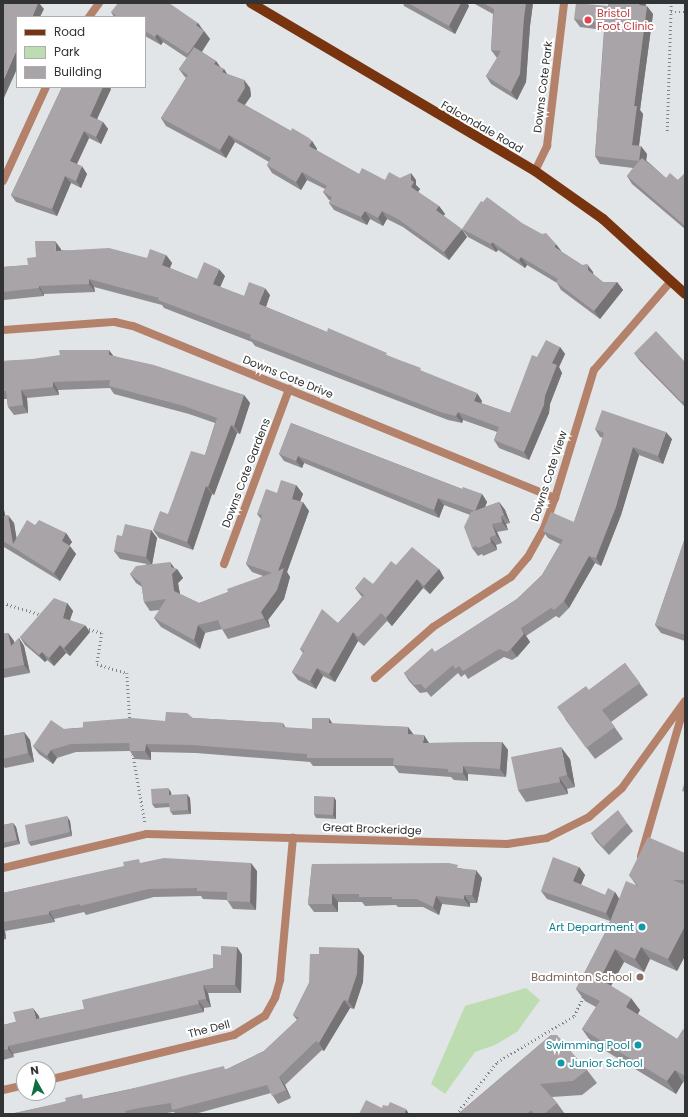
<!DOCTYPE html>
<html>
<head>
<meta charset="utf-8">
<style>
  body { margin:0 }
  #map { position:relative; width:688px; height:1117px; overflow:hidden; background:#e2e5e8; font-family:Poppins,sans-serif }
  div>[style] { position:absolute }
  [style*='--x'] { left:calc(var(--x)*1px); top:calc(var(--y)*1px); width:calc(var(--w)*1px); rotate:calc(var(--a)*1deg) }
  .green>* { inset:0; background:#bedcb1 }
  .path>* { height:2.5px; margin-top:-1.25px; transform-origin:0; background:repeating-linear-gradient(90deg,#818385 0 1px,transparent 0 4px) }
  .service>* { height:8px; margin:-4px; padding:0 4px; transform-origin:4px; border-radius:4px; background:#b4826b }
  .minor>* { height:8px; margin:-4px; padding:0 4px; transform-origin:4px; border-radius:4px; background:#b4826b }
  .primary>* { height:10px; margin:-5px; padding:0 5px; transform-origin:5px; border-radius:5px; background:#78340e }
  .wall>* { inset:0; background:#908d90 }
  .shaded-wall>* { inset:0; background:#767375 }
  .building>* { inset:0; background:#a8a4a7 }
  .dots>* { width:11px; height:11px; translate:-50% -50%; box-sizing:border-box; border:2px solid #fff; border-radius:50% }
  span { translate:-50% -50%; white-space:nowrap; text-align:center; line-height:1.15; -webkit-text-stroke:4px #fff; paint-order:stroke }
  .health-label { font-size:11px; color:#be3a42 }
  .left { translate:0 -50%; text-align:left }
  .street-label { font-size:11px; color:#313334 }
  .culture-label { font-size:11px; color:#0d838f }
  .right { translate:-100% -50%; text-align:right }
  .education-label { font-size:11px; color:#785e54 }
  .frame { position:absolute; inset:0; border:4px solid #313334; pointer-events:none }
  .legend { position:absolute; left:16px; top:16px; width:130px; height:72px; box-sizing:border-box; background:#fff; border:1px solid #adadae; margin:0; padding:5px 7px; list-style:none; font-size:12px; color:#313334 }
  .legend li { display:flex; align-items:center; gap:8px; height:20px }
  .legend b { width:20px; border:1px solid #adadae }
  .north { position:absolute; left:16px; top:1061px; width:40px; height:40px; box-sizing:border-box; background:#fff; border:1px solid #adadae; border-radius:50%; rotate:352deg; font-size:11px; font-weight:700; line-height:16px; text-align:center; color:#313334 }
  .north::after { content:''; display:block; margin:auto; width:14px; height:18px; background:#0e6d42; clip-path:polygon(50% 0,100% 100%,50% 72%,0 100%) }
</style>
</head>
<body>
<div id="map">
  <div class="green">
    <div style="clip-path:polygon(526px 988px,540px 1000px,517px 1032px,495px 1045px,475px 1052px,445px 1094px,431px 1084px,465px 1006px)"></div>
  </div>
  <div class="path">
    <div style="--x:671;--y:12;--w:14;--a:0"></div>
    <div style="--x:667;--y:131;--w:128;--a:-88.2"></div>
    <div style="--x:3;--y:603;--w:41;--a:17.1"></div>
    <div style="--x:85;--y:628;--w:18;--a:16"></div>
    <div style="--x:102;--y:633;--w:31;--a:99"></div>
    <div style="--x:97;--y:664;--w:31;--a:17"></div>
    <div style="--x:127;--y:673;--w:48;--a:86.4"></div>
    <div style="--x:133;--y:754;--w:69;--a:80"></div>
    <div style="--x:456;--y:1114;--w:66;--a:-51.7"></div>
    <div style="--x:497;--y:1062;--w:90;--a:-30.9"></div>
    <div style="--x:574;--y:1016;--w:23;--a:-65"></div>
  </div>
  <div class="service">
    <div style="--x:641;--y:856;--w:158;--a:-73.9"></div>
  </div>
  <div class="minor">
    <div style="--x:89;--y:17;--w:17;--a:-54"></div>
    <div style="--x:535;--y:171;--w:28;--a:-64"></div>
    <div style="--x:547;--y:146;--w:144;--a:-83.2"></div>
    <div style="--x:3;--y:181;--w:103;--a:-65.4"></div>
    <div style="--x:3;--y:330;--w:96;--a:-4.2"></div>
    <div style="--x:99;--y:323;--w:16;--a:-4"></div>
    <div style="--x:115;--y:322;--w:18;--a:13"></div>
    <div style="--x:133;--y:326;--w:456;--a:22.2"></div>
    <div style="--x:224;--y:564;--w:187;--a:-69.6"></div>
    <div style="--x:375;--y:678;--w:77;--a:-41.3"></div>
    <div style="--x:433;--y:627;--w:93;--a:-32.7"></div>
    <div style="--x:511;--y:577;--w:26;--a:-50"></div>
    <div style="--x:528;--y:557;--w:33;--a:-61"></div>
    <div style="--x:544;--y:528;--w:32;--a:-70"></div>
    <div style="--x:555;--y:498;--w:134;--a:-73.1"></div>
    <div style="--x:594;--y:370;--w:118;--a:-49.1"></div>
    <div style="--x:3;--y:868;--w:148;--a:-13.3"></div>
    <div style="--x:147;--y:834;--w:360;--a:1.6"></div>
    <div style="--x:507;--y:844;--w:40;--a:-8.5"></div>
    <div style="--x:547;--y:838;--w:47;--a:-26.6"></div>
    <div style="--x:589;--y:817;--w:44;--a:-41.3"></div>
    <div style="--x:622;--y:788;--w:107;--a:-54.1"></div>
    <div style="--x:48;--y:1080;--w:191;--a:-13.6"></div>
    <div style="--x:234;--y:1035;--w:36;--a:-32"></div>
    <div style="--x:265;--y:1016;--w:21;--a:-61"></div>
    <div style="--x:275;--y:998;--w:19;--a:-74"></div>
    <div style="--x:280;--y:980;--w:143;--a:-84.8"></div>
    <div style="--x:3;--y:1090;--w:22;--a:-13"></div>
  </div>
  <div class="primary">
    <div style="--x:251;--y:3;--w:330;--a:30.6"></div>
    <div style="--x:535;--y:171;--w:83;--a:35.2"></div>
    <div style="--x:603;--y:219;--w:111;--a:42.4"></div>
  </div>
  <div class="wall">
    <div style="clip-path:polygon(403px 3px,467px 3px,469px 6px,455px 34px,404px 6px)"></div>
    <div style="clip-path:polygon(473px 3px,533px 3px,530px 26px,526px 82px,517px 100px,491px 84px,486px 76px,497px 58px,491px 50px,493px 14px)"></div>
    <div style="clip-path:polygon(608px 3px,646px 3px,646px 6px,653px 14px,640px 110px,643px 114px,639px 146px,647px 154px,646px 160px,666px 178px,678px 180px,685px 173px,685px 229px,632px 184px,627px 176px,633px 168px,600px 164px,595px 156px,604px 30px,580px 27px,574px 19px,608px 6px)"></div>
    <div style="clip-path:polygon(111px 12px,198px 23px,210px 39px,202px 52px,216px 61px,220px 67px,224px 69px,227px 74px,244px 80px,250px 88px,251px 96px,245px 105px,291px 131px,312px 141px,317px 149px,316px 150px,359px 174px,385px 180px,400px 178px,416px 180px,416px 185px,420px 189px,418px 192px,439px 206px,445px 214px,443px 215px,467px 237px,449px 260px,403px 227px,387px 219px,383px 226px,370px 219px,367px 225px,334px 210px,329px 203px,330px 200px,329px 200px,323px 192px,325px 189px,307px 180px,301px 190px,272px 173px,267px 165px,269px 162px,235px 142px,226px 158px,166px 126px,161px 118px,186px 78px,184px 76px,179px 69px,187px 58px,163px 42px,161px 45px,145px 36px,145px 17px,114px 17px)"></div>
    <div style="clip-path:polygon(62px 87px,109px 87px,111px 89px,97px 119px,103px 122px,108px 129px,101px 144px,89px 138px,77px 164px,87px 174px,81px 188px,71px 183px,57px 216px,16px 202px,11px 195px)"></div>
    <div style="clip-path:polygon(462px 229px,562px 252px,593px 272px,593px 274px,603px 282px,617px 282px,623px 290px,600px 319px,561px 290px,557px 283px,527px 265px,525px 268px,498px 250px,496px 252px,468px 237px)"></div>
    <div style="clip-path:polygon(61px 249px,61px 250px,147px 258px,166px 255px,172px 263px,170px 268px,197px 279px,225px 276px,220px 287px,244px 296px,270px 295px,266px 307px,327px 332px,389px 356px,423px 372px,482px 401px,481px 403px,510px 413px,537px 357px,560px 347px,565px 354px,559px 367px,562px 373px,550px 404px,549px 413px,529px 460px,499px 448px,494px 440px,497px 432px,463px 420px,462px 423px,448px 420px,255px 346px,252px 342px,164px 308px,162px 305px,94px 287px,95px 292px,44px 294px,44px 296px,4px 300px,3px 299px,3px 267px,28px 265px,36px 257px)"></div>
    <div style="clip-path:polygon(634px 353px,685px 362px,685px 407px,640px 361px)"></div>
    <div style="clip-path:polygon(114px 356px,244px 395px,250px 403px,240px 434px,237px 433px,214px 495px,212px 494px,193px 550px,159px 538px,153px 530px,168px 514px,205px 455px,215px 423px,189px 414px,114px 394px,110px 388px,58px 390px,59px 395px,27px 398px,28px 413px,14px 415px,8px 407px,7px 399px,3px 399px,3px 361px)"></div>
    <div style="clip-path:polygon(291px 423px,462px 489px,482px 494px,487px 502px,485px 507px,499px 502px,505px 510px,510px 523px,506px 524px,508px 530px,497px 532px,502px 543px,496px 545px,497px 550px,483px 556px,482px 554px,478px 556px,472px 548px,470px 515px,444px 505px,439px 518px,304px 463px,302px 468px,284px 461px,279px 454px)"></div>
    <div style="clip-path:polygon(595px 429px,672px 439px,663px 464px,639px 455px,621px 515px,601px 566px,595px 563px,569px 608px,559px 618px,556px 616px,526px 636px,530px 642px,517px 657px,512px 660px,504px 657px,468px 679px,465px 674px,461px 677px,458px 673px,431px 697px,427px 692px,420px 693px,409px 681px,404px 673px,435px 652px,517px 599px,542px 575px,560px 544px,548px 538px,543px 531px,574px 522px,603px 438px,600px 437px)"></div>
    <div style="clip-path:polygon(296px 485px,303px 494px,300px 501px,309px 511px,287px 572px,290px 577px,284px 599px,268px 620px,270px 627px,228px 639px,222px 629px,205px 633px,200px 649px,161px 627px,154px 618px,160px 610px,150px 611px,144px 602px,142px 587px,136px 583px,130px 574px,147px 564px,120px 559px,114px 551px,122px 536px,151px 530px,157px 538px,152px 564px,177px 569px,183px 578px,178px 583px,180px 594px,199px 603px,228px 592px,263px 576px,252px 572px,246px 564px,261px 519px,257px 514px,277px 493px)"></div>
    <div style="clip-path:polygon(3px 508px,4px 510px,5px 515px,14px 523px,16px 538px,35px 525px,66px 533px,72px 542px,69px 546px,76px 554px,60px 581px,4px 547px,3px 547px)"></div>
    <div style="clip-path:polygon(685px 538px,685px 641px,661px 633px,655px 625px)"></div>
    <div style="clip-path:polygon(396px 565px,439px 569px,444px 578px,430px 594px,423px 588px,392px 626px,387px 621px,364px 646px,358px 641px,335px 682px,323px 676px,316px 689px,298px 680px,292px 672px,303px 653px,300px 649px,338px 623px,362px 597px,355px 588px,373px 584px)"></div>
    <div style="clip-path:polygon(67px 603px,73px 611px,70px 620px,90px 632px,70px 656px,66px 653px,54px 666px,47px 660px,45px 662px,25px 645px,20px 637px)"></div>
    <div style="clip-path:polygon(8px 633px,14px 641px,14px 643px,19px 638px,24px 646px,30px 673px,3px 678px,3px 634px)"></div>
    <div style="clip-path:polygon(625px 663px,648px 695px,611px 722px,623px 739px,595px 759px,565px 719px,589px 690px)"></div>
    <div style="clip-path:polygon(193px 718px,283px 723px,286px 728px,312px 729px,333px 724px,408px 727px,413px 735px,429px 743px,502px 742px,508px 750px,506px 777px,468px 774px,468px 781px,454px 780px,451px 777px,399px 773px,394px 766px,313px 766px,310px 762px,196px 753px,151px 752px,151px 760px,135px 759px,130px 751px,76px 752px,57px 758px,53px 764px,39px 754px,33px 746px,64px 729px,165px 721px)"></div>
    <div style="clip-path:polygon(24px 732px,30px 740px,34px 762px,5px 768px,3px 765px,3px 736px)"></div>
    <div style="clip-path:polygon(570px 759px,575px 787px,567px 789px,568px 794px,526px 802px,518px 790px)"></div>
    <div style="clip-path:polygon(171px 792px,171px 795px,190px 798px,191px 814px,173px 815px,170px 811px,170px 807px,155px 808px,152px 804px)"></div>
    <div style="clip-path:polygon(334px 797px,336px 801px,336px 819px,316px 818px,314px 814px)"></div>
    <div style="clip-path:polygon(70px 821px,72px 836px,31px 846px,28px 842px)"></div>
    <div style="clip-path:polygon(13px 823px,16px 827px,20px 844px,3px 848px,3px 825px)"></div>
    <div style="clip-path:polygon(627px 823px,633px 831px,609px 855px,596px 841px,591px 833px)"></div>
    <div style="clip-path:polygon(685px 853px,685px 956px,677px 971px,650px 959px,644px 972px,624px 962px,611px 986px,640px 1010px,638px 1014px,677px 1039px,685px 1031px,685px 1083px,683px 1082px,676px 1094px,591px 1042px,582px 1029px,596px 1007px,585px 1001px,576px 989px,607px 929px,610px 921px,547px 899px,541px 891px,579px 867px,585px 875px,581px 885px,605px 895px,615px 892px,619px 899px,636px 885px,629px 875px)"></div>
    <div style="clip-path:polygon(142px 863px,257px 871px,256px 910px,233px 909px,227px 900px,203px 899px,201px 896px,154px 897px,86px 915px,84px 912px,54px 919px,55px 922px,5px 931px,6px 939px,3px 940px,3px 893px)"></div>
    <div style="clip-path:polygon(312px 864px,460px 868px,482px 878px,477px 903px,470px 903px,470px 907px,442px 904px,439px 915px,423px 907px,398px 907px,396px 905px,365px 906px,362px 902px,338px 902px,338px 912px,314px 912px,308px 904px)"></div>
    <div style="clip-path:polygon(237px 947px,242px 955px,241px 993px,208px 993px,211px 1007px,204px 1008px,204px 1012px,13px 1054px,14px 1057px,3px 1060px,3px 1025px,39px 1016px,39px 1019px,84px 1009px,213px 968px,221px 955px)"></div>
    <div style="clip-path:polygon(358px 948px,364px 956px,363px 982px,354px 1009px,350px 1008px,324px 1051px,322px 1050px,285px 1085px,291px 1098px,278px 1104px,271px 1093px,195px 1114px,175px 1114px,174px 1112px,159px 1114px,10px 1114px,227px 1069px,264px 1051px,297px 1020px,293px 1015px,309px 983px,319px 954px)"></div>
    <div style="clip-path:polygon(551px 1035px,587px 1070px,597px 1083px,582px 1095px,552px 1097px,557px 1103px,565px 1114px,458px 1114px)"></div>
  </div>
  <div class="shaded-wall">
    <div style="clip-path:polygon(38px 3px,39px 3px,44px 9px,40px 17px,32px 17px)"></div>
    <div style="clip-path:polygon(461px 3px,467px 3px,469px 6px,455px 34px,449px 26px)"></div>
    <div style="clip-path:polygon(526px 3px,533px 3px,530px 26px,526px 82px,517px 100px,511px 92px)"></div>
    <div style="clip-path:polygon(640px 3px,646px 3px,645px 13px,639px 5px)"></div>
    <div style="clip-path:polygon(647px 6px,653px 14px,640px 110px,643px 114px,638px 153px,632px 145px,634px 106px)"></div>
    <div style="clip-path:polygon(198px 23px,203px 31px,196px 25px)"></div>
    <div style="clip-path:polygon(204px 31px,210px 39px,194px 63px,188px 54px)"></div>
    <div style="clip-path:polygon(157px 34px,163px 42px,161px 45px,155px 37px)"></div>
    <div style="clip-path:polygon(17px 49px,17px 69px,3px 100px,3px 81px)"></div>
    <div style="clip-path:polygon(216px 61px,221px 68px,214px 64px)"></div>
    <div style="clip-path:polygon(224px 69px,229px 77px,222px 72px)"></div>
    <div style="clip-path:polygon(244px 80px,250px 88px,251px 96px,242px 108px,237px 101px)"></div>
    <div style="clip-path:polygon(103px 87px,109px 87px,111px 89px,95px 123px,90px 116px)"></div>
    <div style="clip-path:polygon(103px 122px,108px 129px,101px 144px,96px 137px)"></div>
    <div style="clip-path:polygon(84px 131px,89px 138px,75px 168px,70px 161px)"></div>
    <div style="clip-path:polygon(229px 135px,235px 142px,226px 158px,220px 150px)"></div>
    <div style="clip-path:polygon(312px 141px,317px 149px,314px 153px,309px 146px)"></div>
    <div style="clip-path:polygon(641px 146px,647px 154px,645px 169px,639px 161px)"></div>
    <div style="clip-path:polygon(82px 166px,87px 174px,81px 188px,76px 181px)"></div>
    <div style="clip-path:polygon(302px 172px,307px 180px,301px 190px,296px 182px)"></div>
    <div style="clip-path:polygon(411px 173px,416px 180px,416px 185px,420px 189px,416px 195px,411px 187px)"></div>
    <div style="clip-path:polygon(65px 176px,71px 183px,57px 216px,52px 209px)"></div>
    <div style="clip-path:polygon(439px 206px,445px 214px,442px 218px,436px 210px)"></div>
    <div style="clip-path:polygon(365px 211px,370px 219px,367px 225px,361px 217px)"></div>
    <div style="clip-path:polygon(382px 211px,387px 219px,383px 226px,378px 218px)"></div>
    <div style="clip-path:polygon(462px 229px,467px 237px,449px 260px,444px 252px)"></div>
    <div style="clip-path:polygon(55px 241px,61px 249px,61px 258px,56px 251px)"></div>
    <div style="clip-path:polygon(492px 242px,498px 250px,496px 252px,491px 244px)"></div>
    <div style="clip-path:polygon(556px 244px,562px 252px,554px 247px)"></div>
    <div style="clip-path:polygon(166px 255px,172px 263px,168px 272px,162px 265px)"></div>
    <div style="clip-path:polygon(521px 257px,527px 265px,525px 268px,519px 260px)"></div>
    <div style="clip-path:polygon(587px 264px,593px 272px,594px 278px,588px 270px)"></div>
    <div style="clip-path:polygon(219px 269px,225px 276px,218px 292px,213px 284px)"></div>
    <div style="clip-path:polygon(89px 279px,94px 287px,95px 292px,89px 284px)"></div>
    <div style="clip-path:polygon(617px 282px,623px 290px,600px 319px,594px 311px)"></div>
    <div style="clip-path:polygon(39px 286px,44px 294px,44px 296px,39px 288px)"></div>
    <div style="clip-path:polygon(265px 288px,270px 295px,264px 312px,259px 304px)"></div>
    <div style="clip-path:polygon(560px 347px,565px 354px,559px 367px,562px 373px,550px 404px,549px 413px,529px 460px,524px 452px,545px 396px,552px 363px)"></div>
    <div style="clip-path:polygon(109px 350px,115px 358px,109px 355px)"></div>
    <div style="clip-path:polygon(53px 382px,58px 390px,59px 395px,53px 387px)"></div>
    <div style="clip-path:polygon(21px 390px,27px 398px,28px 413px,23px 405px)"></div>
    <div style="clip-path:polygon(477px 393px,482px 401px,479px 409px,474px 401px)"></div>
    <div style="clip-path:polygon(244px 395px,250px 403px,240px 434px,234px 426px)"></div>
    <div style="clip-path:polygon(458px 412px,463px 420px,462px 423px,456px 416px)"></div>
    <div style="clip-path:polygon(231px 425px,237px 433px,214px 495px,208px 487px)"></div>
    <div style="clip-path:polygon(666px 432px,672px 439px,663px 464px,658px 456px)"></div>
    <div style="clip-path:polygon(633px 447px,639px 455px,621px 515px,601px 566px,596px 558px)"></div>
    <div style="clip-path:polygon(298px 456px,304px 463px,302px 468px,296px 461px)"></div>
    <div style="clip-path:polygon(296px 485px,303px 494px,298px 507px,292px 499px)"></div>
    <div style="clip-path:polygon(206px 486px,212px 494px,193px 550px,187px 542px)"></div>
    <div style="clip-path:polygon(482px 494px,487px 502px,480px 519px,475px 511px)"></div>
    <div style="clip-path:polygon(438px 498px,444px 505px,439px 518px,434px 510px)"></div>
    <div style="clip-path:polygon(303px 502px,309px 511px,287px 572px,290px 577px,284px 599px,268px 620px,270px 627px,264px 618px,261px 612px,278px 571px)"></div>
    <div style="clip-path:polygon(499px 502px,505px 510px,510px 523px,504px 515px)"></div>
    <div style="clip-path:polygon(3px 508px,4px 510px,7px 524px,3px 519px)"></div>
    <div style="clip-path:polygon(8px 515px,14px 523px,19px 552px,13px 544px)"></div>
    <div style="clip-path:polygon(501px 516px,506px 524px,508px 530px,502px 522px)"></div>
    <div style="clip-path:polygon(492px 524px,497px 532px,502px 543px,496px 535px)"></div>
    <div style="clip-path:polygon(151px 530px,157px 538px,152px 565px,146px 557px)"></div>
    <div style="clip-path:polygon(66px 533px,72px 542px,67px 549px,62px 541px)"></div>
    <div style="clip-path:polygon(490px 537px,496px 545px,497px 550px,491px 542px)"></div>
    <div style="clip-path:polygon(70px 546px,76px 554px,60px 581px,54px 573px)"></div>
    <div style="clip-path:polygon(589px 556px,595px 563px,569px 608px,564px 601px)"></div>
    <div style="clip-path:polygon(170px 562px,176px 570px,177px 569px,183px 578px,178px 583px,181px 600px,174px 591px)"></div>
    <div style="clip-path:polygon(439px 569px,444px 578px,430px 594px,424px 586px)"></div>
    <div style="clip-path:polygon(417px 579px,423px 588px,392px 626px,386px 618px)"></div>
    <div style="clip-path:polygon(67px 603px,73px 611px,68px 625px,63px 618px)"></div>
    <div style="clip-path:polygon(85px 625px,90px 632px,70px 656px,64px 648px)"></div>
    <div style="clip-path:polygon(198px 625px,205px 633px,200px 649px,194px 640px)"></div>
    <div style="clip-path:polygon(521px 628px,530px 642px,517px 657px,511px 649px)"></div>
    <div style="clip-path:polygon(353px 632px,358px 641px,335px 682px,329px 674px)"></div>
    <div style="clip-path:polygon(8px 633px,14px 641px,17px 655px,11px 646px)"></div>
    <div style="clip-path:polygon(19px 638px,24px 646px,30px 673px,24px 665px)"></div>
    <div style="clip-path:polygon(60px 645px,66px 653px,54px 666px,49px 658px)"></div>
    <div style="clip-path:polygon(42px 652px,47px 660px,45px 662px,39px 655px)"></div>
    <div style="clip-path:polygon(317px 668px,323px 676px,316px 689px,310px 681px)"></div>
    <div style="clip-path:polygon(329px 718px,334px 726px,329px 723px)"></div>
    <div style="clip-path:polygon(408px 727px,414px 735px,408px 734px)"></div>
    <div style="clip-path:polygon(24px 732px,30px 740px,34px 762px,28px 753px)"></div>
    <div style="clip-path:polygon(424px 735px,429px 743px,423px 743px)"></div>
    <div style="clip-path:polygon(502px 742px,508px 750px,506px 777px,500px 769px)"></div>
    <div style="clip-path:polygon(146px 744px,151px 752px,151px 760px,145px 751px)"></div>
    <div style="clip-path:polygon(561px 747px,570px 759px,575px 787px,567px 775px)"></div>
    <div style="clip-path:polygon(51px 750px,57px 758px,53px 764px,47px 756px)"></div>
    <div style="clip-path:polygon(463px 766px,468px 774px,468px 781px,463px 773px)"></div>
    <div style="clip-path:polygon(559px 777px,567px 789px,568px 794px,560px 782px)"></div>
    <div style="clip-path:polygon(168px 788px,171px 792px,172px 799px,169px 795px)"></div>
    <div style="clip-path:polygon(187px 794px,190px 798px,191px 814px,188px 810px)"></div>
    <div style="clip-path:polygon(334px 797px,336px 801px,336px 819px,333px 815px)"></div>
    <div style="clip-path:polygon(67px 816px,70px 821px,72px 836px,70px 832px)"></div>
    <div style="clip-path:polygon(13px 823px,16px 827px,20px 844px,17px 840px)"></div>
    <div style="clip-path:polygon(251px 863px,257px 871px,256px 910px,250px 902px)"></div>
    <div style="clip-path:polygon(579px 867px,585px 875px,579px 889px,573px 881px)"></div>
    <div style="clip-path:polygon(476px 870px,482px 878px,477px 903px,472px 895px)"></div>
    <div style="clip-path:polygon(615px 892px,620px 900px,611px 921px,606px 913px)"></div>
    <div style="clip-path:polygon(332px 894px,338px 902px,338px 912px,332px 904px)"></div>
    <div style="clip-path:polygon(464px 895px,470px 903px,470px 907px,464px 899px)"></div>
    <div style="clip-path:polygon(436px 896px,442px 904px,439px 915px,433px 907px)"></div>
    <div style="clip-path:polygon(49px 911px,54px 919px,55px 922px,49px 914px)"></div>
    <div style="clip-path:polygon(685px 926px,685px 956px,677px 971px,668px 959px)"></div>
    <div style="clip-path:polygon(3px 928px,5px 931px,6px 939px,3px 934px)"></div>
    <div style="clip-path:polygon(237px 947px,242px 955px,241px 993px,235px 985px)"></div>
    <div style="clip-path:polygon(641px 947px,650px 959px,644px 972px,635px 959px)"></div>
    <div style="clip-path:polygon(358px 948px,364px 956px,363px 982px,354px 1009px,348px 1001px)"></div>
    <div style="clip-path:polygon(615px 949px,624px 962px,608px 991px,600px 979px)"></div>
    <div style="clip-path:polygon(203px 985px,208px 993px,211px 1007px,206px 999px)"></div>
    <div style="clip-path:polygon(631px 998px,640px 1010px,634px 1020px,626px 1007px)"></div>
    <div style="clip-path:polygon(198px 1000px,204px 1008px,204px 1012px,199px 1004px)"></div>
    <div style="clip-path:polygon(344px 1000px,350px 1008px,324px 1051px,319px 1043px)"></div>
    <div style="clip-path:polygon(33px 1008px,39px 1016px,41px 1027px,36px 1019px)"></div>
    <div style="clip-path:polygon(8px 1046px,13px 1054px,14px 1057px,8px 1049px)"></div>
    <div style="clip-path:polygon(675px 1070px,683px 1082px,676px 1094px,667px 1081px)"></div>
    <div style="clip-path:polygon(279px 1077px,285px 1085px,291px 1098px,286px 1090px)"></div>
    <div style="clip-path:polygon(406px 1109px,409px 1114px,404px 1114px)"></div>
  </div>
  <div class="building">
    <div style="clip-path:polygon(3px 3px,38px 3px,32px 17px,17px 17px,17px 49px,3px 81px)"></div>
    <div style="clip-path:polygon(118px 3px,169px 3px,198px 23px,196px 25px,204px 31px,188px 54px,157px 34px,155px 37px,145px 31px,145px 17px,118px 17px,111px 12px)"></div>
    <div style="clip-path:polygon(408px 3px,461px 3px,449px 26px)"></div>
    <div style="clip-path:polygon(483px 3px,526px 3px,524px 18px,520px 74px,511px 92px,486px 76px,501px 51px,491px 50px,494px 9px)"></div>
    <div style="clip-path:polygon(576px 3px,608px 6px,608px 3px,640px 3px,639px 5px,647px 6px,634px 106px,637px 106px,632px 145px,641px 146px,639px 161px,642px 158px,666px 178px,670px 173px,678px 180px,685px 173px,685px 226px,627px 176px,639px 161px,595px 156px,605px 23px,574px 19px)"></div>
    <div style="clip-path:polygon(194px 47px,216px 61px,214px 64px,224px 69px,222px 72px,244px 80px,245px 88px,237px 101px,291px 131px,292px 128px,309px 138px,312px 141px,309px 146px,359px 174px,362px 168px,385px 180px,389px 172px,400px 178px,411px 173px,411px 180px,414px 182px,411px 187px,439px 206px,436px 210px,462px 229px,444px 252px,398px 219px,382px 211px,378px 218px,365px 211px,361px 217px,329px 203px,332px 197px,323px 192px,327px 186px,302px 172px,296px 182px,267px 165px,271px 158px,229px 135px,220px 150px,161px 118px,188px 75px,179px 69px)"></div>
    <div style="clip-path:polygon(62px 87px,103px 87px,90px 116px,103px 122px,96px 137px,84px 131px,70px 161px,82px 166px,76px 181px,65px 176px,52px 209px,11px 195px)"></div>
    <div style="clip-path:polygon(487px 197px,522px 223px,542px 234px,546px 233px,556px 244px,554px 247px,582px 265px,587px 264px,588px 270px,603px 282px,617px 282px,594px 311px,556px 282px,558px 279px,521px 257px,519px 260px,492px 242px,491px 244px,462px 229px,481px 201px,483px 202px)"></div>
    <div style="clip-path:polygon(35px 241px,55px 241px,56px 251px,109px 248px,147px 258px,150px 249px,166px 255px,162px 265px,197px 279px,204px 262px,219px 269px,213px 284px,244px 296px,249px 282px,265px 288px,259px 304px,327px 332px,328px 328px,387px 353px,386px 355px,421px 368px,420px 370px,477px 393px,474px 401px,510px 413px,532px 355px,537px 357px,546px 340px,560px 347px,552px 363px,557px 365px,545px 396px,544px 405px,524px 452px,494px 440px,499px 427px,458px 412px,456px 416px,443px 413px,250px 338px,251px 335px,158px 300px,159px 298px,89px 279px,89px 284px,39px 286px,39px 288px,3px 292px,3px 267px,28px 265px,27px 258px,36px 257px)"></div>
    <div style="clip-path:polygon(656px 331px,685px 362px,685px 399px,682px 402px,634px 353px)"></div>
    <div style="clip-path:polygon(59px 350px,109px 350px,109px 355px,154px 365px,244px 395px,234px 426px,231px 425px,208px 487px,206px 486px,187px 542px,153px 530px,160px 511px,168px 514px,191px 451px,205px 455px,217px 418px,184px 406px,109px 386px,110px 380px,53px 382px,53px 387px,21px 390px,23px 405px,8px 407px,6px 391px,3px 391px,3px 361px,32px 359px,60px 355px)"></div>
    <div style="clip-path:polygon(602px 410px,666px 432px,658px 456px,633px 447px,616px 507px,596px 558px,589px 556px,564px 601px,554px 610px,551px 608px,521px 628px,524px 634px,511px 649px,507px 652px,499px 649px,463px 671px,459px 666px,455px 669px,453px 665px,425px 689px,421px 684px,414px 685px,404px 673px,432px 648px,435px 652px,517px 599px,542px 575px,563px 540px,543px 531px,551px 512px,574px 522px,604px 433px,595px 429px)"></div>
    <div style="clip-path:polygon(291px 423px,462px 489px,463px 487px,482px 494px,475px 511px,438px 498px,434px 510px,298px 456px,296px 461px,279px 454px)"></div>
    <div style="clip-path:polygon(281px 480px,296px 485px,292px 499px,303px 502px,278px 571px,284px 568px,277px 590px,261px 612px,264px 618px,222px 630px,218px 620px,198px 625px,194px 640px,154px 618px,166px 599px,144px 602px,141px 583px,130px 574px,136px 566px,170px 562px,171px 567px,177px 569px,172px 574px,174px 591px,199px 603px,228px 592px,227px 589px,272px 573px,246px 564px,262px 515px,257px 514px,266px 489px,277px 493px)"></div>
    <div style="clip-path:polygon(499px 502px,504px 515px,501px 516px,502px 522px,492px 524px,496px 535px,490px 537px,491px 542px,478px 548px,476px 546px,472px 548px,464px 527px,471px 512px)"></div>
    <div style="clip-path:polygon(8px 515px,13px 544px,27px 520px,35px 525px,39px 520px,66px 533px,62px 541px,70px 546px,54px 573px,3px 541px,3px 516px)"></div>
    <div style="clip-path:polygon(125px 524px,151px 530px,146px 557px,114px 551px,117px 535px,122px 536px)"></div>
    <div style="clip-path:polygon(685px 538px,685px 635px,655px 625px)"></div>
    <div style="clip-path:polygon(412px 547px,439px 569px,424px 586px,417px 579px,386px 618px,381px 613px,358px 637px,353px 632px,329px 674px,317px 668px,310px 681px,292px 672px,304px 651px,300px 649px,322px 609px,338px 623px,364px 595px,355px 588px,364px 577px,373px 584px,391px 561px,396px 565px)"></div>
    <div style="clip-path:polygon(54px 598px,67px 603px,63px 618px,85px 625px,64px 648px,60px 645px,49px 658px,42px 652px,39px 655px,20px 637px)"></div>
    <div style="clip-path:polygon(8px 633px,11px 646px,19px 638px,24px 665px,3px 669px,3px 634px)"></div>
    <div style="clip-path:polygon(625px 663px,640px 683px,602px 710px,615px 727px,586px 748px,557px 707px,586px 686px,589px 690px)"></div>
    <div style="clip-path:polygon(166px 712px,187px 713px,193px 718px,283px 723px,283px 727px,312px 729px,312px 718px,329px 718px,329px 723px,408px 727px,408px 734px,424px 735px,423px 743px,502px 742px,500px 769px,463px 766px,463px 773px,448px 772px,448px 769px,393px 765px,394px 758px,307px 758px,307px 754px,191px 745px,146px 744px,145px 751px,130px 751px,129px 743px,71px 744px,51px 750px,47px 756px,33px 746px,51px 720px,64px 729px,83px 728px,83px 722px,132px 718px,165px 721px)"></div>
    <div style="clip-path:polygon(24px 732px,28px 753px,3px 759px,3px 736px)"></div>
    <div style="clip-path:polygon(561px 747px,567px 775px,559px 777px,560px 782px,518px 790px,511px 757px)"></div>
    <div style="clip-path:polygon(685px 781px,685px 792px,682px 791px)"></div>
    <div style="clip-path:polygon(168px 788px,169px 795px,187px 794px,188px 810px,170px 811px,169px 803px,152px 804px,151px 789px)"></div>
    <div style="clip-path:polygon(314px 796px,334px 797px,333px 815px,314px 814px)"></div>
    <div style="clip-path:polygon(618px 810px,627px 823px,603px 847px,591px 833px)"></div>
    <div style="clip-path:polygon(67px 816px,70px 832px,28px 842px,25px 825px)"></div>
    <div style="clip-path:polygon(13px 823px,17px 840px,3px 843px,3px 825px)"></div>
    <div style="clip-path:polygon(648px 837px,685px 853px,685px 880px,673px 880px,685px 885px,685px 926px,668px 959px,641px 947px,635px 959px,615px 949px,600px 979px,631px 998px,626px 1007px,677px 1039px,683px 1029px,685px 1031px,685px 1076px,675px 1070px,667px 1081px,582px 1029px,600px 1001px,576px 989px,607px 929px,626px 881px,638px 886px,629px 875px)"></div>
    <div style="clip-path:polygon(553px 857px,579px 867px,573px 881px,605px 895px,608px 888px,615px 892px,606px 913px,541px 891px)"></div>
    <div style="clip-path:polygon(164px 858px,251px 863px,250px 902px,227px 901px,227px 892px,197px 891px,197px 888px,148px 889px,80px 906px,80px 904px,49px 911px,49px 914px,3px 922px,3px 893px,124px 866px,123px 862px,139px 859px,140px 863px)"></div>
    <div style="clip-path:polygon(449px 863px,458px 865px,457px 868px,476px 870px,472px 895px,464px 895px,464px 899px,436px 896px,433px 907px,417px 899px,392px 899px,392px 897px,359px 897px,359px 894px,332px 894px,332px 904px,308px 904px,312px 864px)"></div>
    <div style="clip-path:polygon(221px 946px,237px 947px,235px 985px,203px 985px,206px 999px,198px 1000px,199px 1004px,8px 1046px,8px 1049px,3px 1050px,3px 1025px,16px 1022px,13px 1012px,33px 1008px,36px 1019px,84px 1009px,82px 1000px,213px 968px,213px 954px,221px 955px)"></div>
    <div style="clip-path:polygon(319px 947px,358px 948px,357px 974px,348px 1001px,344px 1000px,319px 1043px,316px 1041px,279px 1077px,286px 1090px,272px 1096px,267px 1085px,172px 1110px,171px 1103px,139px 1108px,125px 1111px,126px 1114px,10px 1114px,59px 1103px,66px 1101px,65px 1098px,82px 1094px,83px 1099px,110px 1094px,224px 1066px,225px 1070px,264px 1051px,299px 1018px,293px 1015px,309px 983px,310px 954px,319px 954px)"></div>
    <div style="clip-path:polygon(551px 1035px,557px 1035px,587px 1070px,573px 1081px,540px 1084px,557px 1103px,544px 1114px,534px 1114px,531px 1110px,527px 1114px,458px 1114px)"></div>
    <div style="clip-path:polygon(366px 1100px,382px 1108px,383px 1105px,388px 1106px,390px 1102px,406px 1109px,404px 1114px,359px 1114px)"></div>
  </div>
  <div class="dots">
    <div style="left:588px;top:20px;background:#e0444e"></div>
    <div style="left:642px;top:927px;background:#0f9aa8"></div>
    <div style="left:640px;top:977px;background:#8d6e63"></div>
    <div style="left:638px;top:1045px;background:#0f9aa8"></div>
    <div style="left:561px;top:1063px;background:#0f9aa8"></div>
  </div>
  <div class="health-label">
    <span class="left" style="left:597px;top:20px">Bristol<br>Foot Clinic</span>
  </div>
  <div class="street-label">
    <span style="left:543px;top:87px;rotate:-83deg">Downs Cote Park</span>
    <span style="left:482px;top:127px;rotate:30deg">Falcondale Road</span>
    <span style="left:288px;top:377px;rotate:22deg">Downs Cote Drive</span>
    <span style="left:246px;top:473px;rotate:-69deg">Downs Cote Gardens</span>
    <span style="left:549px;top:476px;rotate:-72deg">Downs Cote View</span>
    <span style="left:372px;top:829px;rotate:2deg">Great Brockeridge</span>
    <span style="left:209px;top:1029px;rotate:-14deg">The Dell</span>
  </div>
  <div class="culture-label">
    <span class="right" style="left:634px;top:927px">Art Department</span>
    <span class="right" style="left:630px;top:1045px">Swimming Pool</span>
    <span class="left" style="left:569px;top:1063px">Junior School</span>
  </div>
  <div class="education-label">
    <span class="right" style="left:632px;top:977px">Badminton School</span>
  </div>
  <div class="frame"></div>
  <ul class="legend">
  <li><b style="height:5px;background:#78340e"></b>Road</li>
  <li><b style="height:11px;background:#bedcb1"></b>Park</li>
  <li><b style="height:11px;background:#a8a4a7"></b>Building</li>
  </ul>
  <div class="north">N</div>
</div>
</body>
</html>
